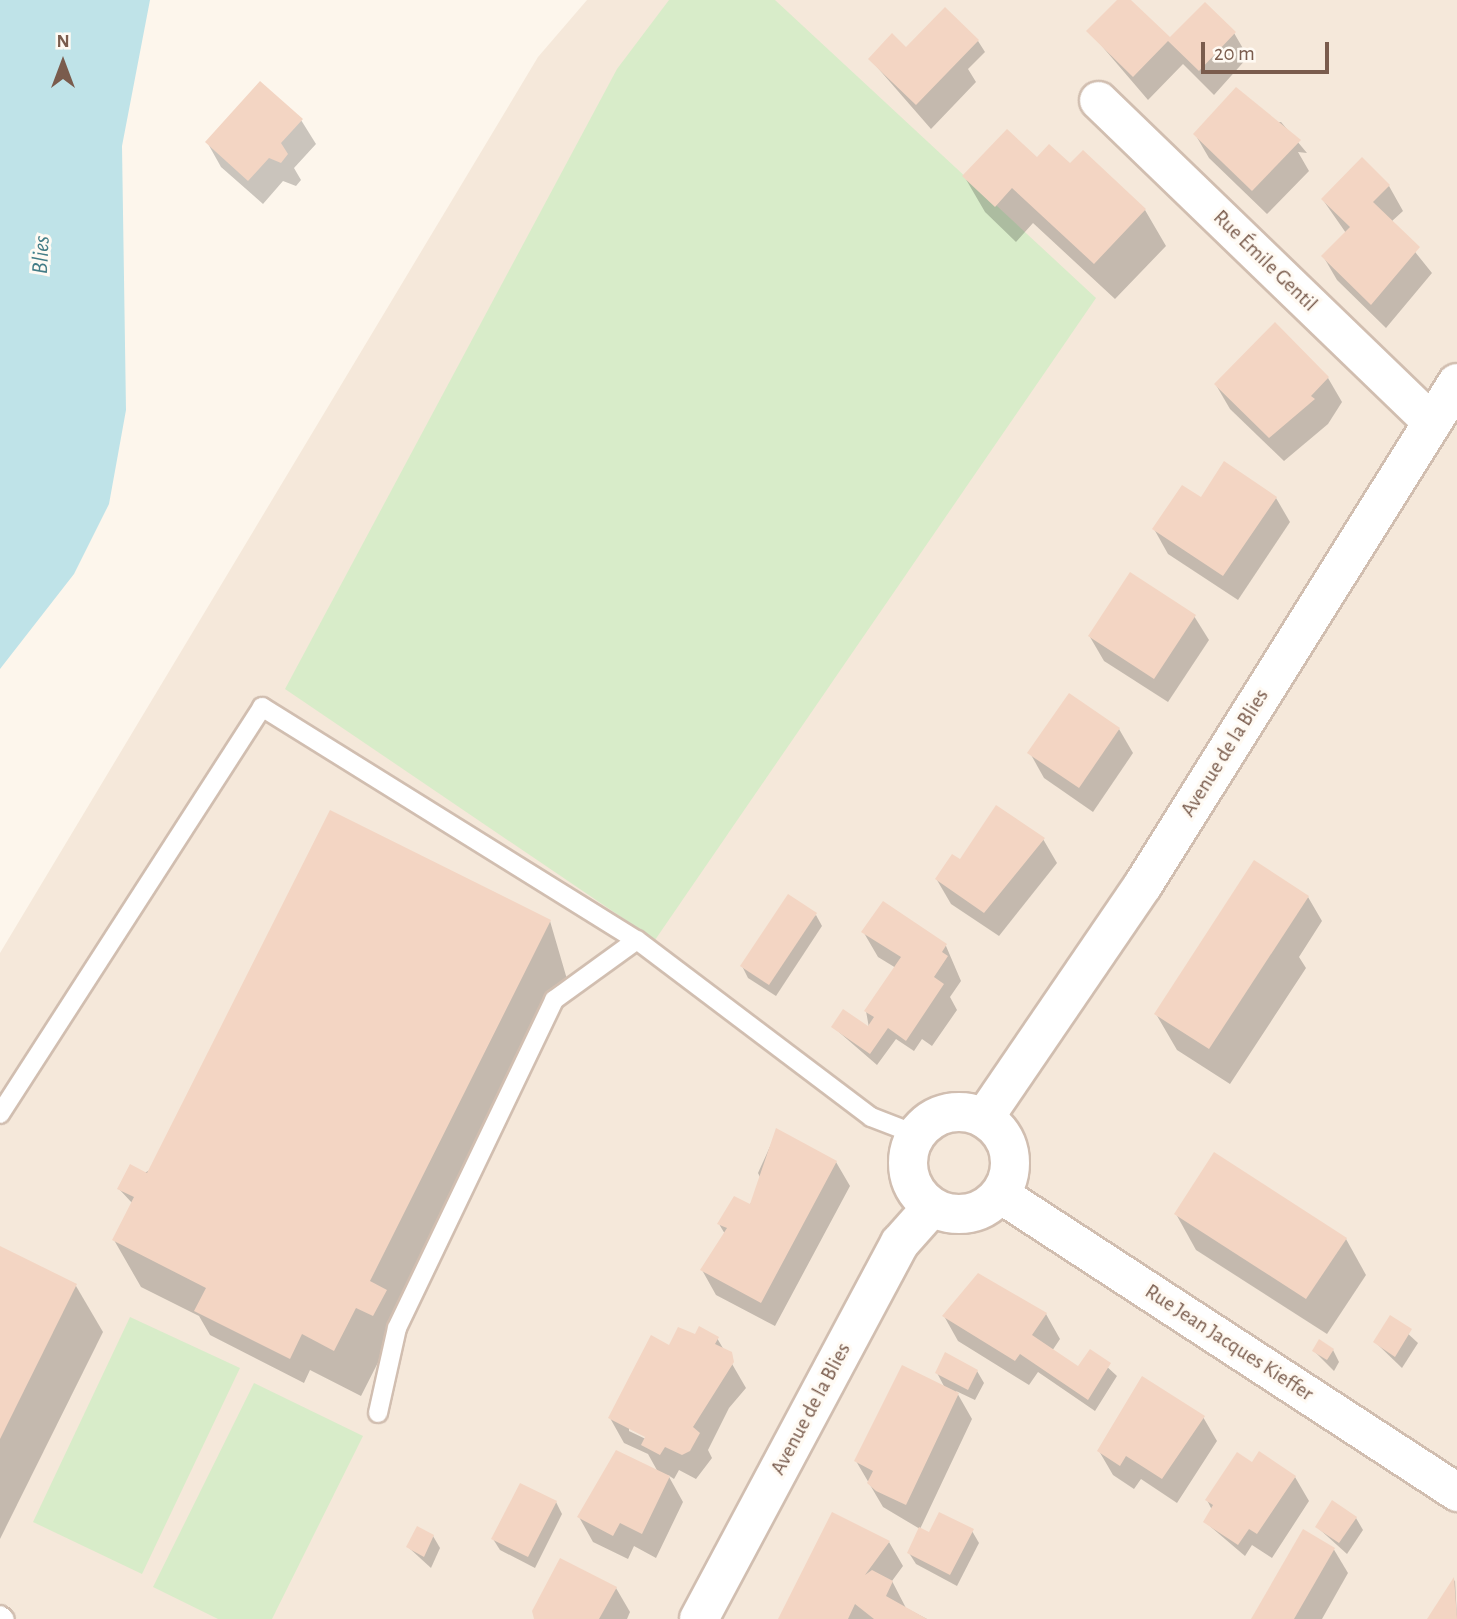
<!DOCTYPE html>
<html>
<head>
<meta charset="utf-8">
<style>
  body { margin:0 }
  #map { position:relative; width:1457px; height:1619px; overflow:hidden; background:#fdf6ec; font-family:"Alegreya Sans",sans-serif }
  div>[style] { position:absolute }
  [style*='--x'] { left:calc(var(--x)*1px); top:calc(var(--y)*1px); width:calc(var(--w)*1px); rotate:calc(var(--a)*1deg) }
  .residential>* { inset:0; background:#f5e8da }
  .green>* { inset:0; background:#d8ecc9 }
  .water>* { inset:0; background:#bfe3e8 }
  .shadow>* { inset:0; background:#0003 }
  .building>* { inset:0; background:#f3d5c3 }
  .roads { filter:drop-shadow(2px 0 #d1beb0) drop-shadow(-2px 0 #d1beb0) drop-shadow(0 2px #d1beb0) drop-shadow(0 -2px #d1beb0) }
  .lane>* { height:18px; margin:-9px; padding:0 9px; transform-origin:9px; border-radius:9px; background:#fff }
  .street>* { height:37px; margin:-18.5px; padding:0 18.5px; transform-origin:18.5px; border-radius:18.5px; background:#fff }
  .secondary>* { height:38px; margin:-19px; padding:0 19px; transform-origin:19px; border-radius:19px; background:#fff }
  .secondary>.ring { margin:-19px; padding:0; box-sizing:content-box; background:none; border:38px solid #fff; border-radius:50% }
  span { translate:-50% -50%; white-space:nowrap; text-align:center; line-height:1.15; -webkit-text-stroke:6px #fffaf3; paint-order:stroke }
  .street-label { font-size:21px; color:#7a5c4d }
  .water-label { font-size:23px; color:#437c86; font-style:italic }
  .north { position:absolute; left:28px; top:28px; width:70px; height:70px; -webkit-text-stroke:5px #fffaf3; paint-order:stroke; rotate:0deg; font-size:19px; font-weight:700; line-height:28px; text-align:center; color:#7a5c4d }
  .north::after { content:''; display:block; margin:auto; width:24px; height:32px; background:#7a5c4d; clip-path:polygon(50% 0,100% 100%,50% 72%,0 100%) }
  .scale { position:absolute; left:1201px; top:42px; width:128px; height:32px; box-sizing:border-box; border:4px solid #7a5c4d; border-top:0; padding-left:9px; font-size:21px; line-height:24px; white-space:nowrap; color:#7a5c4d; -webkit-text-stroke:5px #fffaf3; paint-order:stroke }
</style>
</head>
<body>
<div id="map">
  <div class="residential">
    <div style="clip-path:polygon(587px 0,1457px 0,1457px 1619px,0 1619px,0 953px,538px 57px)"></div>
  </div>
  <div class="green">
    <div style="clip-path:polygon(669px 0,775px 0,1096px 298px,655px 940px,285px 689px,617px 69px)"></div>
    <div style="clip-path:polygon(130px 1317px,240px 1368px,142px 1574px,33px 1522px)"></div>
    <div style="clip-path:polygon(254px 1383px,363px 1436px,272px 1619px,218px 1619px,153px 1587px)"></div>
  </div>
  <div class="water">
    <div style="clip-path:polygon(0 0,150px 0,122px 146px,126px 410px,109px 504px,74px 574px,0 669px)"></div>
  </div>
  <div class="shadow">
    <div style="clip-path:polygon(1119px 0,1129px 0,1170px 40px,1234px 33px,1248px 57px,1214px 95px,1183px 64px,1148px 100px,1089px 31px)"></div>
    <div style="clip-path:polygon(978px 41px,985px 52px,968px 69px,976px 82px,931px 129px,870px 59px)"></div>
    <div style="clip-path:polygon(301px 120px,316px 144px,294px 168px,301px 180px,296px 186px,283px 181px,263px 204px,221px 167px,207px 142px)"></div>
    <div style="clip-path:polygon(1281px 122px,1307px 153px,1298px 152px,1309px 171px,1267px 214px,1209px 158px,1195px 134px)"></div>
    <div style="clip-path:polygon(1037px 159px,1070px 166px,1145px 210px,1166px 246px,1115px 299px,1033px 223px,1016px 242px,985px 212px,964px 176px)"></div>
    <div style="clip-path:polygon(1389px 186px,1403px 211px,1391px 222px,1432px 273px,1386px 328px,1337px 280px,1323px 256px,1346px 233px,1323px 200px)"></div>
    <div style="clip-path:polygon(1328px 378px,1342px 402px,1328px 424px,1284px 461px,1230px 409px,1216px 385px)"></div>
    <div style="clip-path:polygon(1276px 498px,1290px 522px,1238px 600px,1168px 554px,1154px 529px,1201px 500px)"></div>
    <div style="clip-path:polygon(1194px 616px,1209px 640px,1168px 702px,1104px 661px,1090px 637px)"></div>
    <div style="clip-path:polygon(1119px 729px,1133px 753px,1093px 812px,1044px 778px,1030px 753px)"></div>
    <div style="clip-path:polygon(1043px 839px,1057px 863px,999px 936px,951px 904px,937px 880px)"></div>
    <div style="clip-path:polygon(1308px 897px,1322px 921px,1299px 957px,1306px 968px,1230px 1084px,1177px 1050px,1156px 1014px)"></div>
    <div style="clip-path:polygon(883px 904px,946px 946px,961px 981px,950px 997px,957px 1010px,932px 1046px,922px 1039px,914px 1051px,896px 1039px,877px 1065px,833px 1027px,869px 1028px,866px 1011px,896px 968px,878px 957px,864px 933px)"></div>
    <div style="clip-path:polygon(816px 915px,822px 926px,776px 996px,748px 978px,742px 966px)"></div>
    <div style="clip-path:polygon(550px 921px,569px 986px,361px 1396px,310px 1370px,304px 1383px,210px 1335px,199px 1316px,141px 1287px,114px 1240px,133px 1204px,119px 1189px)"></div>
    <div style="clip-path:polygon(777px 1131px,836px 1162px,850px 1186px,775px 1326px,716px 1295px,702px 1270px,725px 1234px,719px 1224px,749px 1206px,763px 1183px,758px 1173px)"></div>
    <div style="clip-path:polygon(1176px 1214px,1346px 1239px,1366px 1275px,1327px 1334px,1196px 1250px)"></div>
    <div style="clip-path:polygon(0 1248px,76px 1286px,103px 1332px,0 1539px)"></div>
    <div style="clip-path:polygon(1046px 1314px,1060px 1339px,1052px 1351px,1079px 1369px,1091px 1352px,1117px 1376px,1095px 1411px,1038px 1372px,1029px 1385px,958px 1341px,944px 1316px)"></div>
    <div style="clip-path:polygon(1391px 1318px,1418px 1343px,1402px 1368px,1375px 1342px)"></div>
    <div style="clip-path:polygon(evenodd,695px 1337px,717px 1338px,746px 1388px,729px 1408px,708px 1450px,712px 1458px,696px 1479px,679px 1470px,674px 1479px,668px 1475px,683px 1502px,656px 1558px,634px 1546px,628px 1559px,593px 1542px,579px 1517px,658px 1472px,648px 1454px,624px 1443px,610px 1418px,670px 1347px,695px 1337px,629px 1427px,654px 1439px,652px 1442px,629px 1431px,629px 1427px)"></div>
    <div style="clip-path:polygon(1333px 1350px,1339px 1362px,1334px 1371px,1314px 1351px)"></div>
    <div style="clip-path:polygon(977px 1371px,984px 1383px,975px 1400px,956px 1391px,972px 1419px,920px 1529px,883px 1507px,856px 1461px,945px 1388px,937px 1373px)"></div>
    <div style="clip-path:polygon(1203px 1417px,1217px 1441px,1177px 1503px,1141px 1479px,1134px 1489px,1113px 1475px,1099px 1451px)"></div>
    <div style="clip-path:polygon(1253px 1464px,1295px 1477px,1309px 1501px,1272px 1558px,1252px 1545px,1245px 1556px,1205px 1522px,1212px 1510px,1207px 1500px)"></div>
    <div style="clip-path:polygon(556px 1502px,562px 1514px,535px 1568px,500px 1550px,493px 1539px)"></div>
    <div style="clip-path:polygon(1356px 1518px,1363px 1530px,1347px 1554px,1317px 1527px)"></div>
    <div style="clip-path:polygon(972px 1531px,979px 1543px,957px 1586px,916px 1564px,909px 1553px,930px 1535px)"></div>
    <div style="clip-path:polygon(433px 1536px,440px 1548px,431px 1568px,408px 1547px)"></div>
    <div style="clip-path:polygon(889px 1542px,903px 1566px,892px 1581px,906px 1608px,927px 1619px,780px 1619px)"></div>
    <div style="clip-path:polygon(1333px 1548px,1348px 1573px,1322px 1619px,1258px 1619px)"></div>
    <div style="clip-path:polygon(561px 1560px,616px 1588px,630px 1612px,627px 1619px,534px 1619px)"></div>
    <div style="clip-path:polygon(1455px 1580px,1457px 1619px,1429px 1619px)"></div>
  </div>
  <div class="building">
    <div style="clip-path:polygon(1117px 0,1131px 0,1170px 37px,1205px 2px,1236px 32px,1199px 71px,1168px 41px,1133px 77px,1086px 31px)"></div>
    <div style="clip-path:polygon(945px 7px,979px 40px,916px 105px,868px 59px,892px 33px,906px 47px)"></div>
    <div style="clip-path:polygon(260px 81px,303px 119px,281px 143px,288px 154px,281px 163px,269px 158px,248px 181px,205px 142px)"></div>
    <div style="clip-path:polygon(1236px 87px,1301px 140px,1252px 191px,1193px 134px)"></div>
    <div style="clip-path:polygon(1007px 129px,1037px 157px,1049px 144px,1070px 163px,1083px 150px,1146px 209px,1094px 264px,1012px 188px,995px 207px,962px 176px)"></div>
    <div style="clip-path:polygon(1362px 157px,1390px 185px,1373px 202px,1420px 247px,1371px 305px,1321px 256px,1350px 227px,1321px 199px)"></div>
    <div style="clip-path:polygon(1275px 322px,1329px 377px,1311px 396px,1315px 399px,1269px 438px,1214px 384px)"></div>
    <div style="clip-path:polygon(1224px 461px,1277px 497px,1223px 576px,1152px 529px,1182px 485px,1201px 497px)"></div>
    <div style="clip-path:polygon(1130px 572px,1196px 615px,1154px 679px,1088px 636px)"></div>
    <div style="clip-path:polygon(1069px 693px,1120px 728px,1079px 788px,1027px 753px)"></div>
    <div style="clip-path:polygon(996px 805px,1045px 838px,984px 913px,935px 879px,952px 854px,960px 859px)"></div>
    <div style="clip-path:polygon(330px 810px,551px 920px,370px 1281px,387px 1290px,373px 1316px,356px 1308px,334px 1351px,302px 1334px,290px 1359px,194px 1311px,206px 1288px,112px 1240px,134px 1197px,117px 1189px,130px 1164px,147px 1173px)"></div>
    <div style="clip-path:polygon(1254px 860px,1309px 896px,1209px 1049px,1154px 1014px)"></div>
    <div style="clip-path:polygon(788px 894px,817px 913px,769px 985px,740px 966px)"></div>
    <div style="clip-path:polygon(883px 901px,947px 944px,942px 952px,948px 956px,934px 977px,944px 984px,906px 1041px,888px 1028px,870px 1054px,831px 1027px,843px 1009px,868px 1026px,874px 1017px,864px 1011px,901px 957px,861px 932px)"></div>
    <div style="clip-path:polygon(776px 1128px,837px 1161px,761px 1303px,700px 1270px,727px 1228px,717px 1224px,734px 1196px,750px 1204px)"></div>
    <div style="clip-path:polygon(1214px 1152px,1347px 1238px,1306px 1299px,1174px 1214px)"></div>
    <div style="clip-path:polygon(0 1246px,77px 1284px,0 1439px)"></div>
    <div style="clip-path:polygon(978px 1273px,1047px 1313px,1032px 1335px,1078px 1366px,1090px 1349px,1111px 1363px,1088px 1400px,1020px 1354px,1015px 1361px,942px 1316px)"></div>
    <div style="clip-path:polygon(1390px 1315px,1412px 1329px,1395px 1357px,1373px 1342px)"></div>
    <div style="clip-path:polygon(699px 1326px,719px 1337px,715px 1344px,732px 1352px,734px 1362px,693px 1427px,700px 1433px,690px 1451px,682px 1455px,665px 1447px,660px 1455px,641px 1445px,645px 1437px,608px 1418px,651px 1335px,669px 1345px,678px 1327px,695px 1334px)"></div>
    <div style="clip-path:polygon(1319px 1339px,1334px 1349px,1327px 1360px,1312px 1351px)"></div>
    <div style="clip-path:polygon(945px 1352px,978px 1370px,968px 1390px,935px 1373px)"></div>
    <div style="clip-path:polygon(902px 1365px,959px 1393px,906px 1505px,876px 1491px,867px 1483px,873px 1471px,854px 1461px)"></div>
    <div style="clip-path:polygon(1142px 1376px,1205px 1416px,1162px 1479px,1126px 1456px,1120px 1466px,1097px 1451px)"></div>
    <div style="clip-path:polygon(616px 1450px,670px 1476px,642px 1534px,620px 1523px,613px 1536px,577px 1517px)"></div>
    <div style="clip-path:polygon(1259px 1451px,1296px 1476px,1257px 1534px,1249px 1529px,1238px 1545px,1203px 1522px,1213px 1505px,1205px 1500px,1237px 1452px,1252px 1462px)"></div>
    <div style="clip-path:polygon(520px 1483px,557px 1501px,528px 1557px,491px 1539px)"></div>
    <div style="clip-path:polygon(1332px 1500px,1357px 1517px,1339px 1543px,1315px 1527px)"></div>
    <div style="clip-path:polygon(832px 1512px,890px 1541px,865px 1575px,872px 1570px,893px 1581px,886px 1596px,927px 1619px,874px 1619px,855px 1604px,848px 1619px,778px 1619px)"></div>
    <div style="clip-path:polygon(939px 1512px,974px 1529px,950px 1575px,907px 1553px,919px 1527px,929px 1532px)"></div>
    <div style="clip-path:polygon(417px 1526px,434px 1535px,424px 1557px,406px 1547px)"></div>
    <div style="clip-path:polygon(1303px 1529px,1335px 1548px,1294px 1619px,1251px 1619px)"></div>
    <div style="clip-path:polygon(560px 1558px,617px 1587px,599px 1619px,534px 1619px,532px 1611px)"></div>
    <div style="clip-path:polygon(1454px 1577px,1457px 1619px,1427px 1619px)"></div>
  </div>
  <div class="roads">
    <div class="lane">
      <div style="--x:0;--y:1114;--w:484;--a:-57.2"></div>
      <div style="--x:262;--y:707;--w:441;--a:31.9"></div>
      <div style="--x:637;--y:940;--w:293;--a:37.1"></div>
      <div style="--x:871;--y:1117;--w:47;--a:21.1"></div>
      <div style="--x:378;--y:1413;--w:87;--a:-77.4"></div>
      <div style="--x:397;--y:1328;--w:364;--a:-64.4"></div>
      <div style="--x:554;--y:1000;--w:102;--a:-35.9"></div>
      <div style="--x:0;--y:1615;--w:6;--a:39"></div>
    </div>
    <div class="street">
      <div style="--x:1098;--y:100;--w:464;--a:44"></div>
      <div style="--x:1000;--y:1194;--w:546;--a:33.11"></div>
    </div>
    <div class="secondary">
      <div class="ring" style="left:908px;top:1112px;width:64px;height:64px"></div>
      <div style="--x:984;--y:1118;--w:282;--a:-55.7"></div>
      <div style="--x:1143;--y:885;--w:592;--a:-57.97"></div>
      <div style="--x:699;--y:1619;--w:426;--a:-61.9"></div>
      <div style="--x:900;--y:1243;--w:48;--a:-48.4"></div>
    </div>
  </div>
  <div class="street-label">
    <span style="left:1265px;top:261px;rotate:44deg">Rue Émile Gentil</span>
    <span style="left:1225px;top:753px;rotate:-58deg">Avenue de la Blies</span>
    <span style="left:1229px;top:1343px;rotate:33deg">Rue Jean Jacques Kieffer</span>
    <span style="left:811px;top:1409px;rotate:-62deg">Avenue de la Blies</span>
  </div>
  <div class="water-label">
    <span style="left:42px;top:255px;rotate:-87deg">Blies</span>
  </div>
  <div class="north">N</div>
  <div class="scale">20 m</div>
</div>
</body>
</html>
